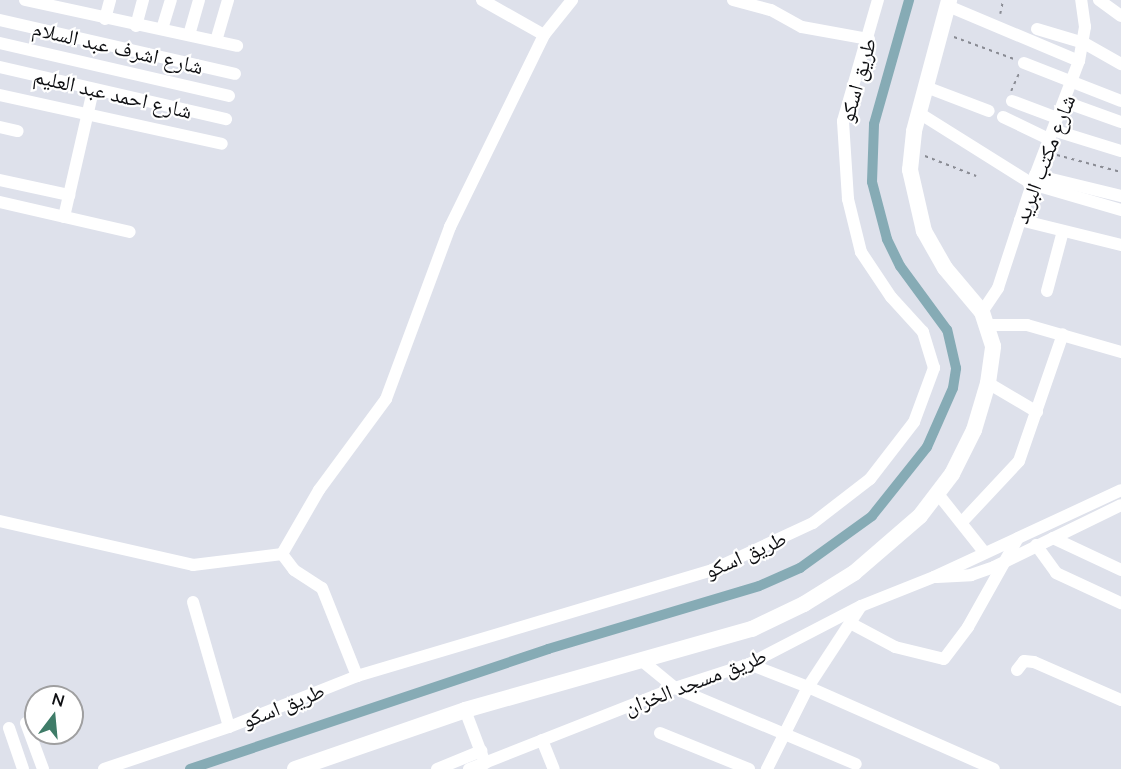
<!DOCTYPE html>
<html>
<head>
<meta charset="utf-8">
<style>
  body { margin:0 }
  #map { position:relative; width:1121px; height:769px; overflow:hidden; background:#dee1eb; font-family:Lato,"Noto Naskh Arabic",sans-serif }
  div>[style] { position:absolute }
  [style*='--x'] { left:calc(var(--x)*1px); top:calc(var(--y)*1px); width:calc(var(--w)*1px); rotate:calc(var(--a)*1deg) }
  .canal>* { height:10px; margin:-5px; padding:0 5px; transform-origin:5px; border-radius:5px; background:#86abb5 }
  .path>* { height:1.5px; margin-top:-0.75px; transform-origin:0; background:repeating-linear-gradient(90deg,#8a8c94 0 3px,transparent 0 7.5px) }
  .street>* { height:12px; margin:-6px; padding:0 6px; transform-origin:6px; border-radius:6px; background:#fff }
  .secondary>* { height:16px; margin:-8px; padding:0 8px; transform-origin:8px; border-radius:8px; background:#fff }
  span { translate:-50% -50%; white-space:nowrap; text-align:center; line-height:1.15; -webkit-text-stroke:4.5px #fff; paint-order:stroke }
  .street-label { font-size:21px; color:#0e0f12 }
  .north { position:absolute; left:24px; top:685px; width:60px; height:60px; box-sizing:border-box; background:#fff; border:2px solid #9f9fa0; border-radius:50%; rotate:16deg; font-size:16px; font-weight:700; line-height:24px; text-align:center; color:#0e0f12 }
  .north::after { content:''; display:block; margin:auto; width:21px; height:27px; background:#3f7c68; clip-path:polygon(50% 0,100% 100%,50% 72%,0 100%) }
</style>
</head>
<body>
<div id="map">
  <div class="canal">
    <div style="--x:190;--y:769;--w:378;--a:-18.5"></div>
    <div style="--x:548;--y:649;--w:220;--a:-16.6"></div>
    <div style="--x:759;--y:586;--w:45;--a:-23.7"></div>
    <div style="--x:800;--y:568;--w:89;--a:-35.8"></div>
    <div style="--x:872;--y:516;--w:88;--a:-51.4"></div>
    <div style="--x:927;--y:447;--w:64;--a:-66.2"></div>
    <div style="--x:953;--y:388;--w:20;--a:-81"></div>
    <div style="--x:956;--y:368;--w:39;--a:-103"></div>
    <div style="--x:947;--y:330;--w:79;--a:-126.3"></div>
    <div style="--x:900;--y:266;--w:30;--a:-116"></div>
    <div style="--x:887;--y:239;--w:59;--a:-104.7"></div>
    <div style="--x:872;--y:182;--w:58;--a:-88"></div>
    <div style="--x:874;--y:124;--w:129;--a:-74.2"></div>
  </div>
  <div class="path">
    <div style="--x:1000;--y:14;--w:14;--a:-78"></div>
    <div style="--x:954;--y:37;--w:64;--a:20.1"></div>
    <div style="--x:1011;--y:91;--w:20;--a:-66"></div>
    <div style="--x:1057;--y:155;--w:66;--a:14.9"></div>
    <div style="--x:925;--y:156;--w:55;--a:21.4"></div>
  </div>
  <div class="street">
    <div style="--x:25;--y:0;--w:217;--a:12.2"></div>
    <div style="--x:482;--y:0;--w:71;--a:29.4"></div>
    <div style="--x:733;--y:0;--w:39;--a:15"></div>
    <div style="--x:771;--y:10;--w:35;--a:29"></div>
    <div style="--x:802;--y:27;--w:68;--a:10.2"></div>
    <div style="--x:1099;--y:0;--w:27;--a:36"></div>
    <div style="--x:948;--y:6;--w:142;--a:22.8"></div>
    <div style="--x:105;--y:19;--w:20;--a:-75"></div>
    <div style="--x:0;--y:20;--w:241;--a:12.9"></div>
    <div style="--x:136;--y:26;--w:27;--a:-75"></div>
    <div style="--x:162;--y:29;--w:30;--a:-73"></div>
    <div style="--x:1037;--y:29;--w:49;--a:16.6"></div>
    <div style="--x:1084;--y:43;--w:43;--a:29.6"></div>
    <div style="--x:189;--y:35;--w:36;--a:-74"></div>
    <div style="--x:216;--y:41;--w:43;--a:-73.7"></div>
    <div style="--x:0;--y:43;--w:235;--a:13"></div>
    <div style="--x:1024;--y:63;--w:104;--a:21.4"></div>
    <div style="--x:0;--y:67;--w:232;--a:13"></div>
    <div style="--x:926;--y:87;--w:67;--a:20.9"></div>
    <div style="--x:0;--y:95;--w:227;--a:12.4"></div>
    <div style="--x:1012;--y:101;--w:48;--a:20.7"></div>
    <div style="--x:1065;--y:102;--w:59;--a:19.7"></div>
    <div style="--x:919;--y:113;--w:133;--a:32.1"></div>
    <div style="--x:1032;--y:184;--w:93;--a:16.3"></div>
    <div style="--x:1003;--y:117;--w:51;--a:25.6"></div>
    <div style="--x:0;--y:127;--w:18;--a:13"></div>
    <div style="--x:1053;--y:130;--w:71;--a:17.2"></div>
    <div style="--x:1035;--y:175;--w:89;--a:13.7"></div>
    <div style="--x:0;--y:180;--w:71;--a:12.3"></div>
    <div style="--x:0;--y:202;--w:133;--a:13"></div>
    <div style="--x:64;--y:217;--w:130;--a:-77.1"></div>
    <div style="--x:1020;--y:220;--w:104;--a:13.9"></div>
    <div style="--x:1047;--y:291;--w:62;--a:-75.1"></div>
    <div style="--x:982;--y:312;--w:29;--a:-56"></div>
    <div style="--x:998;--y:288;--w:109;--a:-71.9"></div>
    <div style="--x:1032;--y:184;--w:132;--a:-69.1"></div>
    <div style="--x:1079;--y:61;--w:35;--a:-80"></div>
    <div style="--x:1085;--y:27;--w:27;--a:-98"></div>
    <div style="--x:989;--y:325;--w:38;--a:0"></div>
    <div style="--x:1027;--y:325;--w:98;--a:16"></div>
    <div style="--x:988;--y:383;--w:57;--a:30.6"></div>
    <div style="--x:938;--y:494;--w:75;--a:51.5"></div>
    <div style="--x:0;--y:521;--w:198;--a:12.8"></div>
    <div style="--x:193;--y:565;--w:90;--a:-7"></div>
    <div style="--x:962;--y:522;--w:83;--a:-46.9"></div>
    <div style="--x:1019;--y:461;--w:134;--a:-70.9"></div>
    <div style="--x:1053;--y:538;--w:75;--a:25.2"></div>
    <div style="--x:1036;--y:545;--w:34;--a:54"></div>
    <div style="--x:1056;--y:573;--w:72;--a:24.8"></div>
    <div style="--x:282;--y:554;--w:74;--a:-60"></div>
    <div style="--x:319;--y:490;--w:113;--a:-53.6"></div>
    <div style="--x:386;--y:399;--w:184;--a:-69.6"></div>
    <div style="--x:450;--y:227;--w:214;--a:-63.9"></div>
    <div style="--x:544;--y:35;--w:45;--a:-51.3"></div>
    <div style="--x:282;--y:554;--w:20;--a:53"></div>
    <div style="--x:294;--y:570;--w:33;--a:33"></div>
    <div style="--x:322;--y:588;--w:95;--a:68.3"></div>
    <div style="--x:937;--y:577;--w:34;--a:-3"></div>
    <div style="--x:971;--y:575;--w:24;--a:-19"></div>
    <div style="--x:994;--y:567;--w:141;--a:-26"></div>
    <div style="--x:193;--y:602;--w:130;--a:73.9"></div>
    <div style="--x:861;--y:606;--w:97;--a:123.2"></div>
    <div style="--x:808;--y:687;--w:203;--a:23.8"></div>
    <div style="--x:852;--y:624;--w:49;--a:28.1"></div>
    <div style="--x:895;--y:647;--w:50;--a:13.8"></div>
    <div style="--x:944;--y:659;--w:40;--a:-53"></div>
    <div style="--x:968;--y:627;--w:102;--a:-60.7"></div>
    <div style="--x:641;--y:660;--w:44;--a:39.5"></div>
    <div style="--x:675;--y:688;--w:196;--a:22.8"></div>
    <div style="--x:749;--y:664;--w:63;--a:21.3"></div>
    <div style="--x:808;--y:687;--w:92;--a:116.6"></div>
    <div style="--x:1017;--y:670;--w:11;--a:-52"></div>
    <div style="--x:1024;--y:661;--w:10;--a:6"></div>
    <div style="--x:1034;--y:662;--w:95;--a:23.6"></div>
    <div style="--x:465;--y:710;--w:57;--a:69.3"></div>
    <div style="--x:26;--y:723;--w:49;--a:69.7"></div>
    <div style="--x:9;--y:728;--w:43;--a:71.1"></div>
    <div style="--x:660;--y:733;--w:96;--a:22"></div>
    <div style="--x:542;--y:740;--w:31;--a:68"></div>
    <div style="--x:104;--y:769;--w:132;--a:-18.6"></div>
    <div style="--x:229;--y:727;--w:138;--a:-21.7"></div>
    <div style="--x:357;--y:676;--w:370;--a:-16.6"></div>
    <div style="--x:712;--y:570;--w:111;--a:-25"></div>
    <div style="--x:813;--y:523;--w:72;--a:-37.7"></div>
    <div style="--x:870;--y:479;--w:72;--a:-52.3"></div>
    <div style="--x:914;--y:422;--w:58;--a:-69.7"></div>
    <div style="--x:934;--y:368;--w:38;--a:-107"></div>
    <div style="--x:923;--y:332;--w:47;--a:-132.4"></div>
    <div style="--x:891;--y:297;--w:54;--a:-123.7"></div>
    <div style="--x:861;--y:252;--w:55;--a:-103.8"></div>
    <div style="--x:848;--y:199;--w:78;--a:-93.7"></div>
    <div style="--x:843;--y:121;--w:126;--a:-73.9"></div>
    <div style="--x:437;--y:769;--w:48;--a:-22.2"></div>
    <div style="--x:469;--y:769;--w:221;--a:-21.5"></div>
    <div style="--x:675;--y:688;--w:78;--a:-18"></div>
    <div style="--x:749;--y:664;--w:126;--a:-27.4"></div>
    <div style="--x:861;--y:606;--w:79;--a:-21.7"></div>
    <div style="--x:934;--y:577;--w:206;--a:-24.9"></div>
  </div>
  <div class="secondary">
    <div style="--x:295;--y:769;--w:180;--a:-19.1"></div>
    <div style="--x:465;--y:710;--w:298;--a:-15.8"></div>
    <div style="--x:752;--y:629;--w:58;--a:-25.7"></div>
    <div style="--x:804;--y:604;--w:59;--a:-31.8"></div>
    <div style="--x:854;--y:573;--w:87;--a:-40.8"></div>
    <div style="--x:920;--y:516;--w:53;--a:-52.7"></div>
    <div style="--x:952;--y:474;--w:49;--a:-63.4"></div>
    <div style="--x:974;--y:430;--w:49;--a:-73.4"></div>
    <div style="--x:988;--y:383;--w:37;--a:-82"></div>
    <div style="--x:993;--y:346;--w:36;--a:-108"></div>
    <div style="--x:982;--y:312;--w:57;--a:-130.1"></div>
    <div style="--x:945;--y:268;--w:43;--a:-119.6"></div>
    <div style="--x:924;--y:231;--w:63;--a:-102.9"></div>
    <div style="--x:910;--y:170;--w:39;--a:-84"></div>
    <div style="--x:914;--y:131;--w:136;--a:-75"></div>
  </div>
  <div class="street-label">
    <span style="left:118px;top:47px;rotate:13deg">شارع اشرف عبد السلام</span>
    <span style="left:857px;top:80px;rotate:-74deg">طريق اسكو</span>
    <span style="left:113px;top:93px;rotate:13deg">شارع احمد عبد العليم</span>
    <span style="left:1044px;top:159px;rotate:-69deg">شارع مكتب البريد</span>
    <span style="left:745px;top:554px;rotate:-24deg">طريق اسكو</span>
    <span style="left:695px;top:681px;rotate:-21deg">طريق مسجد الخزان</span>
    <span style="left:283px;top:705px;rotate:-22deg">طريق اسكو</span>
  </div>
  <div class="north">N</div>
</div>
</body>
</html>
